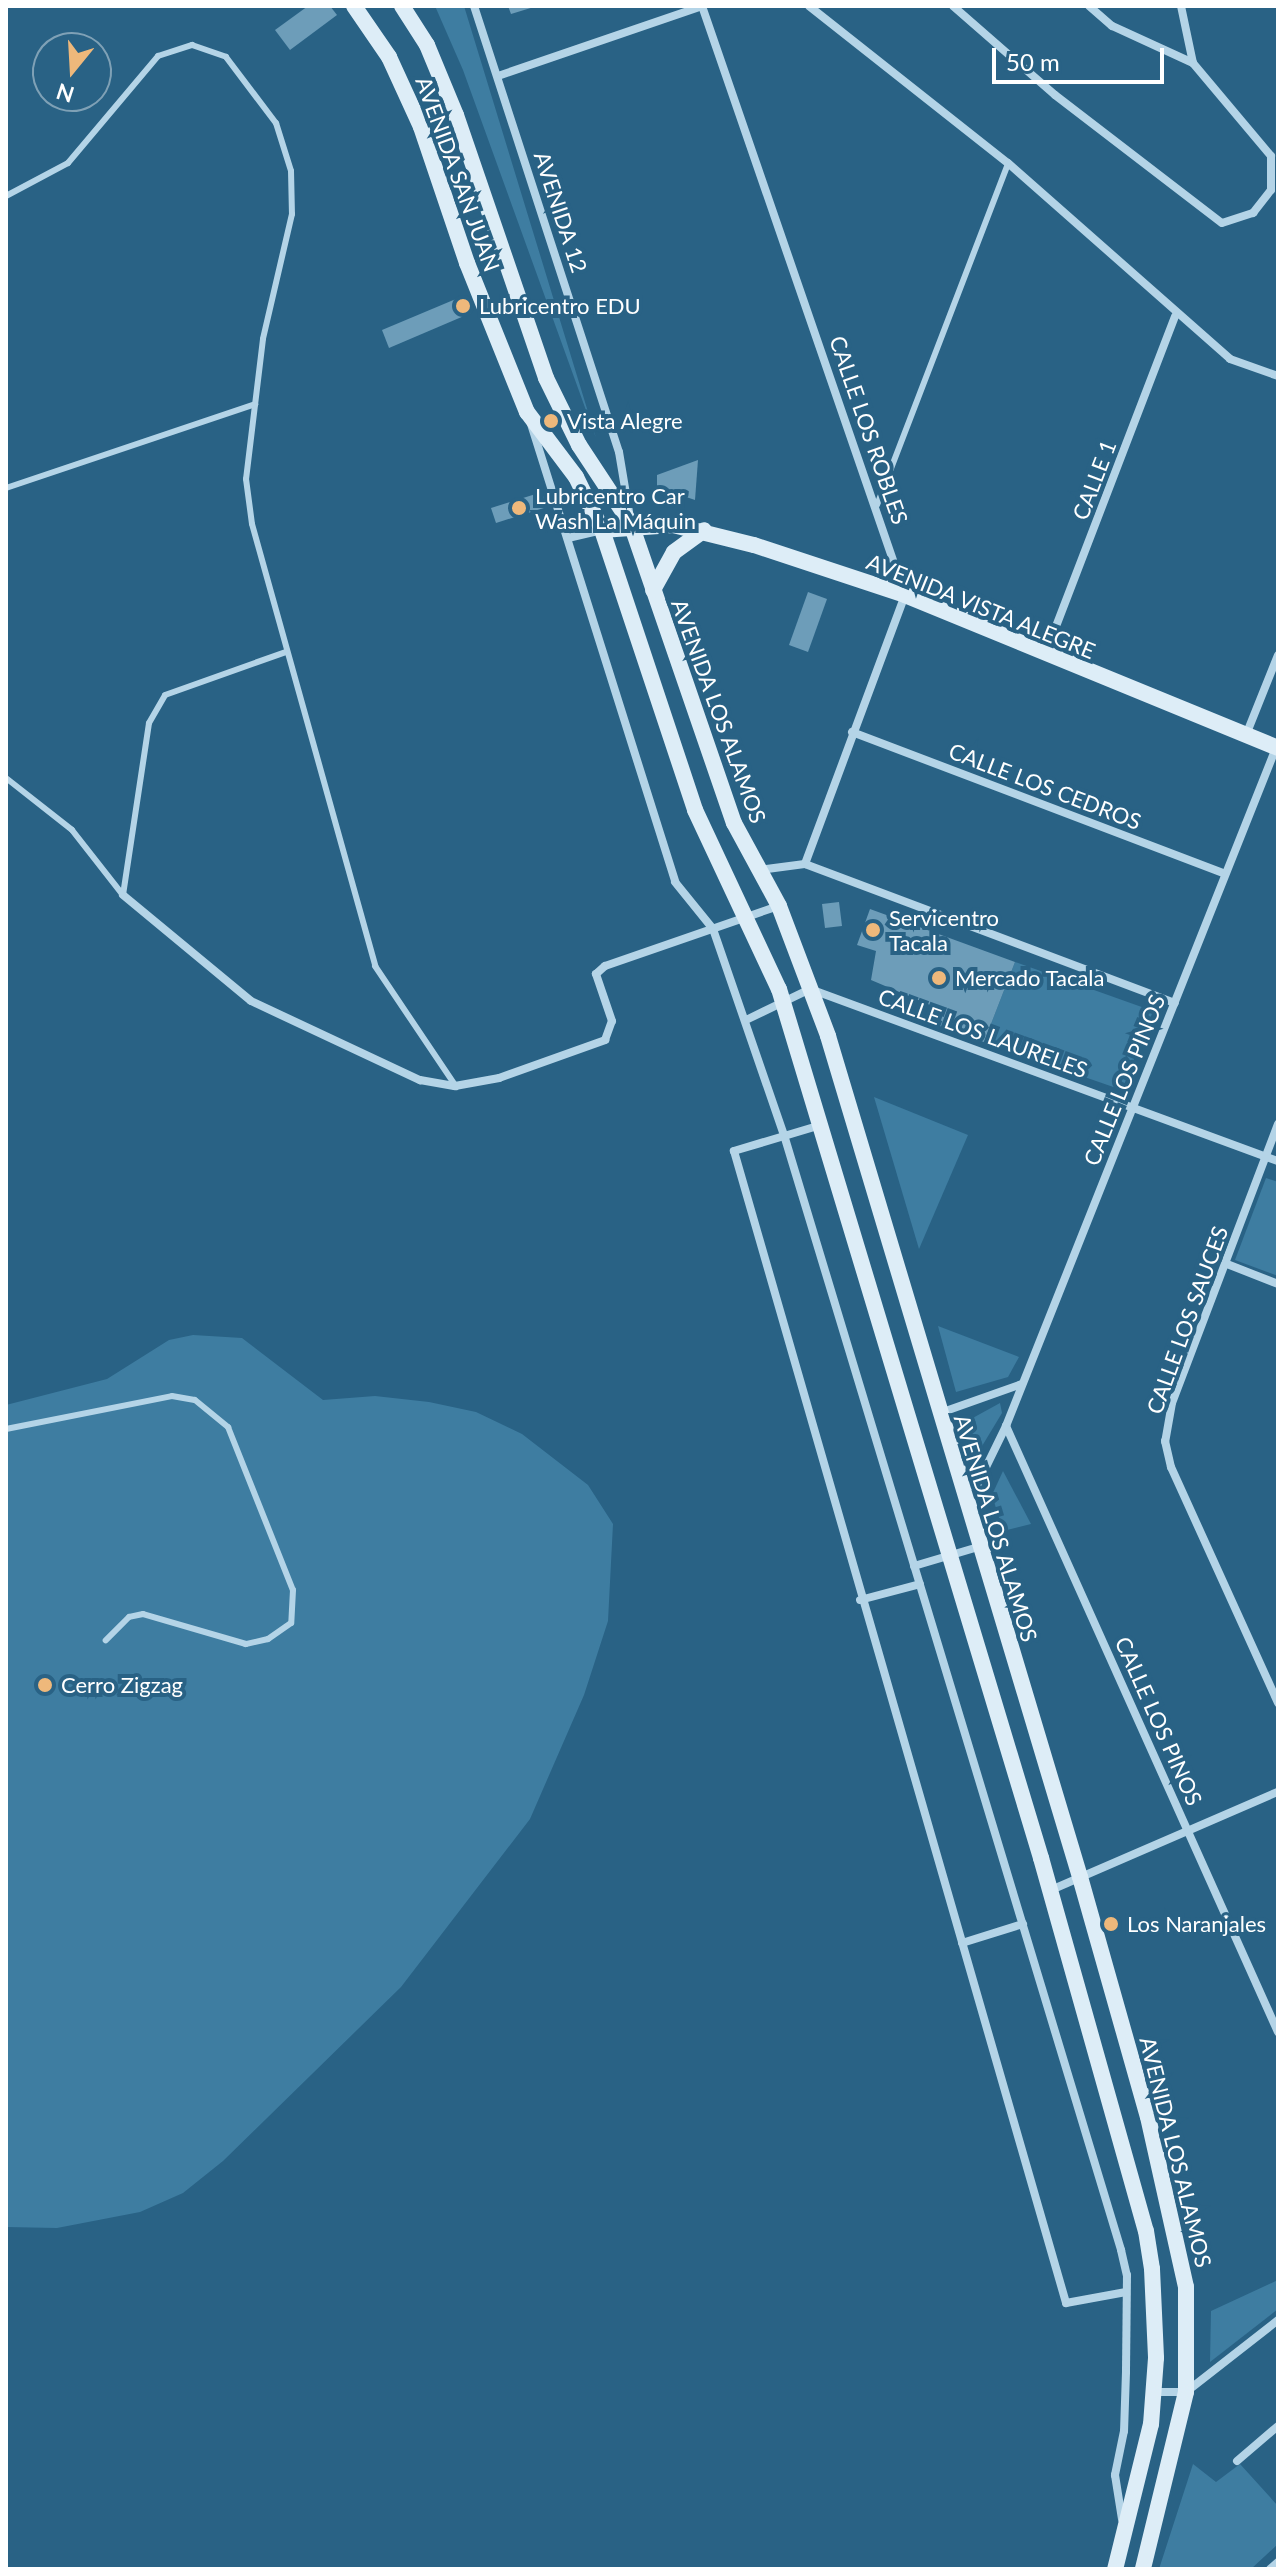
<!DOCTYPE html>
<html>
<head>
<meta charset="utf-8">
<style>
  body { margin:0 }
  #map { position:relative; width:1284px; height:2575px; overflow:hidden; background:#296285; font-family:Lato,sans-serif }
  div>[style] { position:absolute }
  [style*='--x'] { left:calc(var(--x)*1px); top:calc(var(--y)*1px); width:calc(var(--w)*1px); rotate:calc(var(--a)*1deg) }
  .green>* { inset:0; background:#3e7da1 }
  .building>* { inset:0; background:#6d9db9 }
  .lane>* { height:6px; margin:-3px; padding:0 3px; transform-origin:3px; border-radius:3px; background:#b4d4e7 }
  .street>* { height:8px; margin:-4px; padding:0 4px; transform-origin:4px; border-radius:4px; background:#b4d4e7 }
  .secondary>* { height:16px; margin:-8px; padding:0 8px; transform-origin:8px; border-radius:8px; background:#ddedf7 }
  .dots>* { width:22px; height:22px; translate:-50% -50%; box-sizing:border-box; border:4px solid #296285; border-radius:50% }
  span { translate:-50% -50%; white-space:nowrap; text-align:center; line-height:1.15; -webkit-text-stroke:8px #296285; paint-order:stroke }
  .street-label { font-size:22px; color:#fff }
  .poi-label { font-size:22px; color:#fff }
  .left { translate:0 -50%; text-align:left }
  .frame { position:absolute; inset:0; border:8px solid #fff; pointer-events:none }
  .north { position:absolute; left:32px; top:32px; width:80px; height:80px; box-sizing:border-box; background:#296285; border:2px solid #7fa1b6; border-radius:50%; rotate:198deg; font-size:22px; font-weight:700; line-height:32px; text-align:center; color:#fff }
  .north::after { content:''; display:block; margin:auto; width:28px; height:36px; background:#eeb87b; clip-path:polygon(50% 0,100% 100%,50% 72%,0 100%) }
  .scale { position:absolute; left:992px; top:48px; width:172px; height:36px; box-sizing:border-box; border:4px solid #fff; border-top:0; padding-left:10px; font-size:24px; line-height:28px; white-space:nowrap; color:#fff; -webkit-text-stroke:6px #296285; paint-order:stroke }
</style>
</head>
<body>
<div id="map">
  <div class="green">
    <div style="clip-path:polygon(435px 6px,464px 6px,596px 438px,463px 70px)"></div>
    <div style="clip-path:polygon(1015px 962px,1153px 1011px,1122px 1090px,984px 1042px)"></div>
    <div style="clip-path:polygon(874px 1097px,968px 1135px,919px 1249px)"></div>
    <div style="clip-path:polygon(1266px 1178px,1278px 1182px,1278px 1276px,1235px 1260px)"></div>
    <div style="clip-path:polygon(938px 1326px,1019px 1357px,1008px 1377px,956px 1392px)"></div>
    <div style="clip-path:polygon(193px 1335px,242px 1338px,323px 1400px,375px 1396px,429px 1402px,476px 1412px,522px 1434px,588px 1485px,613px 1524px,608px 1621px,584px 1695px,530px 1819px,401px 1987px,223px 2161px,183px 2193px,140px 2212px,57px 2228px,6px 2227px,6px 1405px,107px 1379px,169px 1340px)"></div>
    <div style="clip-path:polygon(1000px 1403px,1002px 1413px,973px 1461px,960px 1425px)"></div>
    <div style="clip-path:polygon(1003px 1471px,1031px 1524px,1003px 1531px,992px 1495px)"></div>
    <div style="clip-path:polygon(1278px 2280px,1278px 2309px,1210px 2362px,1211px 2311px)"></div>
    <div style="clip-path:polygon(1193px 2464px,1216px 2482px,1240px 2464px,1278px 2506px,1278px 2544px,1251px 2569px,1159px 2569px)"></div>
  </div>
  <div class="building">
    <div style="clip-path:polygon(308px 6px,330px 6px,337px 15px,290px 50px,275px 30px)"></div>
    <div style="clip-path:polygon(508px 6px,534px 6px,534px 7px,511px 14px)"></div>
    <div style="clip-path:polygon(463px 296px,471px 313px,389px 348px,382px 330px)"></div>
    <div style="clip-path:polygon(698px 460px,695px 500px,657px 487px,657px 475px)"></div>
    <div style="clip-path:polygon(542px 492px,547px 507px,496px 523px,491px 508px)"></div>
    <div style="clip-path:polygon(808px 592px,827px 599px,808px 652px,789px 645px)"></div>
    <div style="clip-path:polygon(839px 902px,842px 926px,825px 928px,822px 904px)"></div>
    <div style="clip-path:polygon(870px 909px,1015px 962px,984px 1042px,937px 1025px,942px 1010px,871px 980px,876px 951px,857px 945px)"></div>
  </div>
  <div class="lane">
    <div style="--x:6;--y:196;--w:70;--a:-28"></div>
    <div style="--x:68;--y:163;--w:140;--a:-49.9"></div>
    <div style="--x:158;--y:56;--w:36;--a:-18"></div>
    <div style="--x:192;--y:45;--w:36;--a:19"></div>
    <div style="--x:226;--y:57;--w:83;--a:52.9"></div>
    <div style="--x:276;--y:123;--w:50;--a:72.6"></div>
    <div style="--x:291;--y:171;--w:43;--a:88.7"></div>
    <div style="--x:292;--y:214;--w:128;--a:103.1"></div>
    <div style="--x:263;--y:339;--w:141;--a:96.9"></div>
    <div style="--x:246;--y:479;--w:45;--a:82.4"></div>
    <div style="--x:252;--y:524;--w:459;--a:74.4"></div>
    <div style="--x:375;--y:966;--w:143;--a:56.1"></div>
    <div style="--x:6;--y:488;--w:263;--a:-18.6"></div>
    <div style="--x:877;--y:505;--w:366;--a:-69"></div>
    <div style="--x:6;--y:778;--w:84;--a:38.2"></div>
    <div style="--x:72;--y:830;--w:83;--a:51.9"></div>
    <div style="--x:123;--y:895;--w:174;--a:-81.4"></div>
    <div style="--x:149;--y:723;--w:32;--a:-60"></div>
    <div style="--x:165;--y:695;--w:128;--a:-19.6"></div>
    <div style="--x:6;--y:1429;--w:169;--a:-11.2"></div>
    <div style="--x:172;--y:1396;--w:23;--a:10"></div>
    <div style="--x:195;--y:1400;--w:43;--a:39.3"></div>
    <div style="--x:228;--y:1427;--w:175;--a:68.3"></div>
    <div style="--x:293;--y:1590;--w:33;--a:93"></div>
    <div style="--x:291;--y:1623;--w:28;--a:145"></div>
    <div style="--x:268;--y:1639;--w:23;--a:167"></div>
    <div style="--x:246;--y:1644;--w:107;--a:-163.8"></div>
    <div style="--x:143;--y:1614;--w:14;--a:168"></div>
    <div style="--x:129;--y:1617;--w:33;--a:135"></div>
  </div>
  <div class="street">
    <div style="--x:474;--y:6;--w:469;--a:72"></div>
    <div style="--x:619;--y:452;--w:61;--a:80.5"></div>
    <div style="--x:702;--y:6;--w:623;--a:70.98"></div>
    <div style="--x:905;--y:595;--w:287;--a:110.4"></div>
    <div style="--x:809;--y:6;--w:253;--a:38.3"></div>
    <div style="--x:1008;--y:163;--w:296;--a:41.4"></div>
    <div style="--x:1230;--y:359;--w:51;--a:19.5"></div>
    <div style="--x:953;--y:6;--w:135;--a:41.1"></div>
    <div style="--x:1055;--y:95;--w:210;--a:37.5"></div>
    <div style="--x:1222;--y:223;--w:33;--a:-18"></div>
    <div style="--x:1253;--y:213;--w:29;--a:-52"></div>
    <div style="--x:1271;--y:190;--w:34;--a:-90"></div>
    <div style="--x:1271;--y:156;--w:121;--a:-130"></div>
    <div style="--x:1193;--y:63;--w:89;--a:-155.4"></div>
    <div style="--x:1112;--y:26;--w:30;--a:-139"></div>
    <div style="--x:1181;--y:6;--w:58;--a:78.1"></div>
    <div style="--x:498;--y:76;--w:216;--a:-18.9"></div>
    <div style="--x:531;--y:424;--w:480;--a:72.5"></div>
    <div style="--x:675;--y:882;--w:60;--a:51"></div>
    <div style="--x:713;--y:929;--w:218;--a:71"></div>
    <div style="--x:784;--y:1135;--w:1165;--a:73.18"></div>
    <div style="--x:1121;--y:2250;--w:26;--a:77"></div>
    <div style="--x:1127;--y:2275;--w:97;--a:90.6"></div>
    <div style="--x:1126;--y:2372;--w:59;--a:91.9"></div>
    <div style="--x:1124;--y:2431;--w:45;--a:101.6"></div>
    <div style="--x:1115;--y:2475;--w:45;--a:81"></div>
    <div style="--x:568;--y:538;--w:35;--a:-13"></div>
    <div style="--x:1045;--y:655;--w:363;--a:-69"></div>
    <div style="--x:852;--y:732;--w:399;--a:20.8"></div>
    <div style="--x:1246;--y:735;--w:86;--a:-68.2"></div>
    <div style="--x:759;--y:870;--w:46;--a:-7.4"></div>
    <div style="--x:805;--y:864;--w:395;--a:20.6"></div>
    <div style="--x:123;--y:895;--w:166;--a:39.6"></div>
    <div style="--x:251;--y:1001;--w:187;--a:25.1"></div>
    <div style="--x:420;--y:1080;--w:36;--a:10"></div>
    <div style="--x:455;--y:1086;--w:45;--a:-10.3"></div>
    <div style="--x:499;--y:1078;--w:113;--a:-19.7"></div>
    <div style="--x:605;--y:1040;--w:20;--a:-70"></div>
    <div style="--x:612;--y:1021;--w:50;--a:-108.8"></div>
    <div style="--x:596;--y:974;--w:12;--a:-42"></div>
    <div style="--x:605;--y:966;--w:183;--a:-19.1"></div>
    <div style="--x:746;--y:1020;--w:71;--a:-25.8"></div>
    <div style="--x:810;--y:989;--w:499;--a:20.2"></div>
    <div style="--x:1278;--y:1124;--w:298;--a:110.8"></div>
    <div style="--x:1172;--y:1403;--w:39;--a:100"></div>
    <div style="--x:1165;--y:1441;--w:27;--a:77"></div>
    <div style="--x:1171;--y:1467;--w:259;--a:65.6"></div>
    <div style="--x:821;--y:1125;--w:91;--a:163.4"></div>
    <div style="--x:734;--y:1151;--w:1199;--a:73.92"></div>
    <div style="--x:1066;--y:2303;--w:61;--a:-10.4"></div>
    <div style="--x:1227;--y:1264;--w:55;--a:21.4"></div>
    <div style="--x:940;--y:1413;--w:87;--a:-19.5"></div>
    <div style="--x:1006;--y:1426;--w:664;--a:65.83"></div>
    <div style="--x:969;--y:1502;--w:85;--a:-64"></div>
    <div style="--x:1006;--y:1426;--w:730;--a:-68.29"></div>
    <div style="--x:914;--y:1566;--w:67;--a:-16.5"></div>
    <div style="--x:860;--y:1600;--w:62;--a:-14.9"></div>
    <div style="--x:1051;--y:1890;--w:247;--a:-23.4"></div>
    <div style="--x:962;--y:1943;--w:64;--a:-17.3"></div>
    <div style="--x:1153;--y:2392;--w:33;--a:0"></div>
    <div style="--x:1186;--y:2392;--w:117;--a:-38"></div>
    <div style="--x:1237;--y:2461;--w:54;--a:-40.5"></div>
    <div style="--x:1270;--y:2569;--w:11;--a:-41"></div>
  </div>
  <div class="secondary">
    <div style="--x:354;--y:6;--w:62;--a:55.5"></div>
    <div style="--x:389;--y:57;--w:77;--a:65.4"></div>
    <div style="--x:421;--y:127;--w:144;--a:71.3"></div>
    <div style="--x:467;--y:263;--w:161;--a:68.1"></div>
    <div style="--x:527;--y:412;--w:81;--a:53"></div>
    <div style="--x:576;--y:477;--w:59;--a:63.9"></div>
    <div style="--x:602;--y:530;--w:295;--a:71.6"></div>
    <div style="--x:695;--y:810;--w:198;--a:64.9"></div>
    <div style="--x:779;--y:989;--w:908;--a:73.22"></div>
    <div style="--x:1041;--y:1858;--w:387;--a:74.3"></div>
    <div style="--x:1146;--y:2231;--w:38;--a:81"></div>
    <div style="--x:1152;--y:2269;--w:89;--a:87.4"></div>
    <div style="--x:1156;--y:2358;--w:66;--a:94.3"></div>
    <div style="--x:1151;--y:2424;--w:149;--a:103.9"></div>
    <div style="--x:402;--y:6;--w:46;--a:57.3"></div>
    <div style="--x:427;--y:45;--w:76;--a:67.5"></div>
    <div style="--x:456;--y:115;--w:278;--a:71.1"></div>
    <div style="--x:546;--y:378;--w:75;--a:63.8"></div>
    <div style="--x:579;--y:445;--w:95;--a:56.6"></div>
    <div style="--x:631;--y:524;--w:316;--a:71"></div>
    <div style="--x:734;--y:823;--w:94;--a:61.5"></div>
    <div style="--x:779;--y:906;--w:139;--a:69.3"></div>
    <div style="--x:828;--y:1036;--w:878;--a:73.32"></div>
    <div style="--x:1080;--y:1877;--w:249;--a:74.2"></div>
    <div style="--x:1148;--y:2117;--w:174;--a:77.4"></div>
    <div style="--x:1186;--y:2287;--w:105;--a:90"></div>
    <div style="--x:1186;--y:2392;--w:182;--a:103.7"></div>
    <div style="--x:602;--y:530;--w:71;--a:-4"></div>
    <div style="--x:673;--y:525;--w:83;--a:13.9"></div>
    <div style="--x:754;--y:545;--w:159;--a:18.3"></div>
    <div style="--x:905;--y:595;--w:403;--a:22.3"></div>
    <div style="--x:653;--y:590;--w:43;--a:-61.1"></div>
    <div style="--x:674;--y:552;--w:37;--a:-36"></div>
  </div>
  <div class="dots">
    <div style="left:463px;top:306px;background:#eeb87b"></div>
    <div style="left:551px;top:421px;background:#eeb87b"></div>
    <div style="left:519px;top:508px;background:#eeb87b"></div>
    <div style="left:873px;top:930px;background:#eeb87b"></div>
    <div style="left:939px;top:978px;background:#eeb87b"></div>
    <div style="left:45px;top:1685px;background:#eeb87b"></div>
    <div style="left:1111px;top:1924px;background:#eeb87b"></div>
  </div>
  <div class="street-label">
    <span style="left:458px;top:174px;rotate:70deg">AVENIDA SAN JUAN</span>
    <span style="left:561px;top:212px;rotate:72deg">AVENIDA 12</span>
    <span style="left:869px;top:430px;rotate:71deg">CALLE LOS ROBLES</span>
    <span style="left:1094px;top:480px;rotate:-69deg">CALLE 1</span>
    <span style="left:981px;top:606px;rotate:22deg">AVENIDA VISTA ALEGRE</span>
    <span style="left:719px;top:711px;rotate:70deg">AVENIDA LOS ALAMOS</span>
    <span style="left:1045px;top:786px;rotate:21deg">CALLE LOS CEDROS</span>
    <span style="left:983px;top:1033px;rotate:20deg">CALLE LOS LAURELES</span>
    <span style="left:1124px;top:1080px;rotate:-68deg">CALLE LOS PINOS</span>
    <span style="left:1187px;top:1320px;rotate:-70deg">CALLE LOS SAUCES</span>
    <span style="left:996px;top:1528px;rotate:73deg">AVENIDA LOS ALAMOS</span>
    <span style="left:1159px;top:1721px;rotate:66deg">CALLE LOS PINOS</span>
    <span style="left:1176px;top:2152px;rotate:76deg">AVENIDA LOS ALAMOS</span>
  </div>
  <div class="poi-label">
    <span class="left" style="left:479px;top:306px">Lubricentro EDU</span>
    <span class="left" style="left:567px;top:421px">Vista Alegre</span>
    <span class="left" style="left:535px;top:508px">Lubricentro Car<br>Wash La Máquin</span>
    <span class="left" style="left:889px;top:930px">Servicentro<br>Tacala</span>
    <span class="left" style="left:955px;top:978px">Mercado Tacala</span>
    <span class="left" style="left:61px;top:1685px">Cerro Zigzag</span>
    <span class="left" style="left:1127px;top:1924px">Los Naranjales</span>
  </div>
  <div class="frame"></div>
  <div class="north">N</div>
  <div class="scale">50 m</div>
</div>
</body>
</html>
